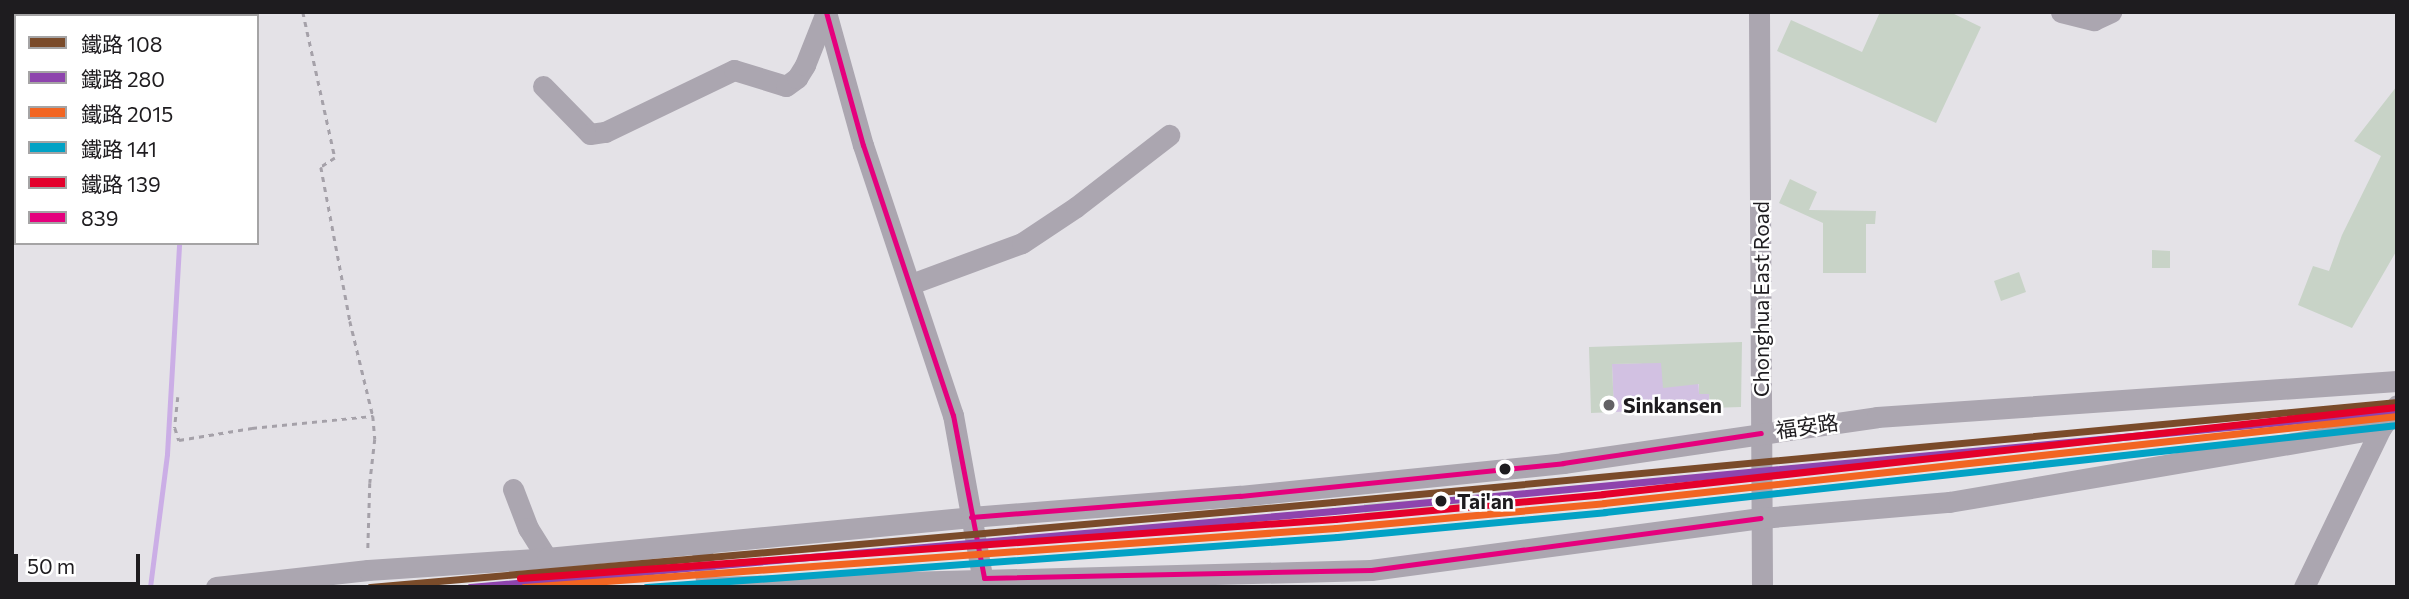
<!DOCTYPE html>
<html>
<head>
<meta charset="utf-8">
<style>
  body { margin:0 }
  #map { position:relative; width:2409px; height:599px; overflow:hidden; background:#e4e2e7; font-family:Commissioner,"Noto Sans TC",sans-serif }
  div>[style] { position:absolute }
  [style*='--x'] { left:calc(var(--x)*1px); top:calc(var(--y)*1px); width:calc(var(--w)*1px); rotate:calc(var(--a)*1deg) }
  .green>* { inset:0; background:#d2c1e2 }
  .stream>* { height:5px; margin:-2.5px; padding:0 2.5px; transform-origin:2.5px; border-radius:2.5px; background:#cbaee6 }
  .building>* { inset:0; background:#c8d3c7 }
  .path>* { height:2.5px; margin-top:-1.25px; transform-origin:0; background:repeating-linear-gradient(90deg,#a5a1a9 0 5px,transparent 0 10px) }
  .minor>* { height:21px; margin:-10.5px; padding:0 10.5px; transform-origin:10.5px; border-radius:10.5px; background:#aba6b0 }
  .bus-1>* { height:5px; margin:-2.5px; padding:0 2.5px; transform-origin:2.5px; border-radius:2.5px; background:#e5007d }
  .rail-1>* { height:7px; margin:-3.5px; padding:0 3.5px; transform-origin:3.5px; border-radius:3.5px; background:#7a4b2a }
  .rail-2>* { height:7px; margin:-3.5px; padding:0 3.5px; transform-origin:3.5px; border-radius:3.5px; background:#8e44ad }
  .rail-3>* { height:7px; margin:-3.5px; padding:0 3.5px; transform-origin:3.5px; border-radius:3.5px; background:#f26522 }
  .rail-4>* { height:7px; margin:-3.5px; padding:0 3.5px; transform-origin:3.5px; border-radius:3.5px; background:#02a2c5 }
  .rail-5>* { height:7px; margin:-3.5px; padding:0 3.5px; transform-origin:3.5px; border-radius:3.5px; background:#e4002b }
  .dots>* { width:19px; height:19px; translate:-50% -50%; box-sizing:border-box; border:4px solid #fff; border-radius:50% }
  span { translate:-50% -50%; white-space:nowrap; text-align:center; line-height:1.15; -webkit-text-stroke:5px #fff; paint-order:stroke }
  .street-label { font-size:21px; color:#1e1c1f }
  .poi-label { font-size:21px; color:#1e1c1f; font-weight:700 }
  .left { translate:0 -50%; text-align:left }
  .stop-label { font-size:21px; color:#1e1c1f; font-weight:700 }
  .frame { position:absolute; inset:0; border:14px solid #1e1c1f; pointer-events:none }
  .legend { position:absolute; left:14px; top:14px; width:245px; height:231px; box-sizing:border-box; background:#fff; border:2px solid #a5a4a5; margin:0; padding:9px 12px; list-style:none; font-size:21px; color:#1e1c1f }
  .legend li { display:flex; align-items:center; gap:14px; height:35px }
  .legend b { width:35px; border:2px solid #a5a4a5 }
  .scale { position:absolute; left:14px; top:554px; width:126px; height:32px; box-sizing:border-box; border:4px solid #1e1c1f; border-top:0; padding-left:9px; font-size:21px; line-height:24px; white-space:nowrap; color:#1e1c1f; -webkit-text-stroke:5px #fff; paint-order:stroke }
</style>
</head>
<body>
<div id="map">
  <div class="green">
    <div style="clip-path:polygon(1706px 361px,1698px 377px,1699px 393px,1709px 394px,1710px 408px,1614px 412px,1612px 364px)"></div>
  </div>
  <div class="stream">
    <div style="--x:176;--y:12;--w:4;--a:90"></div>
    <div style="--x:150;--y:587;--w:134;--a:-82.7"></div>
    <div style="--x:167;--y:454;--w:211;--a:-86.7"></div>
  </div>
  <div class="building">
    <div style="clip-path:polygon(1880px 12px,1950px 12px,1981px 27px,1936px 123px,1777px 51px,1791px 20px,1862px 52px)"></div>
    <div style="clip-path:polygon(2397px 86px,2397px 250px,2352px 328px,2298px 305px,2313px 266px,2329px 271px,2342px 235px,2381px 156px,2354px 141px)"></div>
    <div style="clip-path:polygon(1790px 179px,1817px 192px,1809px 210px,1876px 211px,1875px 224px,1866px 224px,1866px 273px,1823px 273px,1823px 223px,1779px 203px)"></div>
    <div style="clip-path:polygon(2152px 250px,2170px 251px,2170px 268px,2152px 268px)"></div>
    <div style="clip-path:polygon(2019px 272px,2026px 292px,2001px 301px,1994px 281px)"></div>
    <div style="clip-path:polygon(1742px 342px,1741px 407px,1710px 408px,1709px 394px,1699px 394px,1699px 384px,1663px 388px,1661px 363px,1612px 364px,1614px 412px,1591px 413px,1589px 347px)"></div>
    <div style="clip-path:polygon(1514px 492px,1515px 507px,1365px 519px,1364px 504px)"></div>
  </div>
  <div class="path">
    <div style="--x:303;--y:12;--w:149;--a:77.6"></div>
    <div style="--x:335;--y:158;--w:17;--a:147"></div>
    <div style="--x:321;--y:167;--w:157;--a:79.3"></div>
    <div style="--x:350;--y:321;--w:98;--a:76.4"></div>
    <div style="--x:373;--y:416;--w:23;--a:85"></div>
    <div style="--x:375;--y:439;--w:44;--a:96.5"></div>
    <div style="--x:370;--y:483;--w:69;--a:91.7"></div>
    <div style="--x:178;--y:397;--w:31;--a:96"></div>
    <div style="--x:175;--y:428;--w:13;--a:72"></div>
    <div style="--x:179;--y:440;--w:74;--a:-9.3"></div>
    <div style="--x:252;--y:428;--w:122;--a:-5.7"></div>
  </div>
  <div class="minor">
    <div style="--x:162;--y:12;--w:4;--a:90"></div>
    <div style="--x:826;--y:12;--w:138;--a:74.5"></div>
    <div style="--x:863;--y:145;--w:285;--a:71.6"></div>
    <div style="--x:953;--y:415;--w:175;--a:79.8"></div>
    <div style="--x:1759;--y:12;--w:575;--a:89.7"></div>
    <div style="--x:2061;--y:12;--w:34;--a:14"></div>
    <div style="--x:2094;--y:20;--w:19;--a:-25"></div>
    <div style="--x:12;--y:84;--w:12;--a:70"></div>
    <div style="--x:543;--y:86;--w:67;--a:45.6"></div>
    <div style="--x:590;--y:134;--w:15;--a:-8"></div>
    <div style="--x:605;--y:132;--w:143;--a:-25.7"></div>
    <div style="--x:734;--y:70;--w:54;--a:17.1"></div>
    <div style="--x:786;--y:86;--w:14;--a:-36"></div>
    <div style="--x:797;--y:78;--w:15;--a:-58"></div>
    <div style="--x:805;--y:65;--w:57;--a:-68.4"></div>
    <div style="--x:911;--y:284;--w:118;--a:-20.3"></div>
    <div style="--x:1022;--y:243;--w:65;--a:-33.7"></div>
    <div style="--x:1076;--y:207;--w:118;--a:-37.7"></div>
    <div style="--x:513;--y:489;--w:42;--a:69"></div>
    <div style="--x:528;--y:528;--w:36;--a:58"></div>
    <div style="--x:547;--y:558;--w:30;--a:76"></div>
    <div style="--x:701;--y:544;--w:43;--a:82.1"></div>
    <div style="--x:216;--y:587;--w:153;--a:-6.4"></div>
    <div style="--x:368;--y:570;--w:179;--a:-3.8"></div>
    <div style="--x:547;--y:558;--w:426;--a:-5.5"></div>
    <div style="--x:971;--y:517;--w:270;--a:-4.5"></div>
    <div style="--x:1240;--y:496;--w:325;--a:-5.8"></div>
    <div style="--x:1563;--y:463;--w:317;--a:-8.3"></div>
    <div style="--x:1877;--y:417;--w:521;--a:-3.96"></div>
    <div style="--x:710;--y:587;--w:661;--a:-1.47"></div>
    <div style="--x:1371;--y:570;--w:393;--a:-7.6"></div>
    <div style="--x:1761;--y:518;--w:189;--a:-4.9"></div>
    <div style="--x:1949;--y:502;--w:438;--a:-9.7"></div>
    <div style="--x:2304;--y:587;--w:177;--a:-64.2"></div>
    <div style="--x:2381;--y:428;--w:28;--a:-55"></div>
  </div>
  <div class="bus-1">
    <div style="--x:826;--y:12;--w:138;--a:74.5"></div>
    <div style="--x:863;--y:145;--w:285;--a:71.6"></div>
    <div style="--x:953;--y:415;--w:166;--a:79.2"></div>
    <div style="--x:984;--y:578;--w:387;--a:-1.2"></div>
    <div style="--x:1371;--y:570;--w:393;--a:-7.6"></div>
    <div style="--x:971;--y:517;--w:270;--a:-4.5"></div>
    <div style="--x:1240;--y:496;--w:325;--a:-5.8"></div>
    <div style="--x:1563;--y:463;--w:200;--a:-8.6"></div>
  </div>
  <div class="rail-1">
    <div style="--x:370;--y:587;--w:967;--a:-5.04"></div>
    <div style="--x:1333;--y:502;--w:1069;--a:-5.37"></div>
  </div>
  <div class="rail-2">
    <div style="--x:470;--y:587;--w:867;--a:-5.03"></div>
    <div style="--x:1334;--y:511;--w:1068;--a:-5.37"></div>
  </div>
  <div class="rail-3">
    <div style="--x:524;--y:587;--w:814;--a:-4.16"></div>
    <div style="--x:1336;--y:528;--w:269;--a:-5.3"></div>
    <div style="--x:1604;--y:503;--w:798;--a:-6.26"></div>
  </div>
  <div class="rail-4">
    <div style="--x:646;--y:587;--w:693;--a:-4.14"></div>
    <div style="--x:1337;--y:537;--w:269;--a:-5.3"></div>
    <div style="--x:1605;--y:512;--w:797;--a:-6.27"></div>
  </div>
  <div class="rail-5">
    <div style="--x:520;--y:578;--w:817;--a:-4.14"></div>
    <div style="--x:1335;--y:519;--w:269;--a:-5.3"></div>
    <div style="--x:1603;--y:494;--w:798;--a:-6.26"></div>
  </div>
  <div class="dots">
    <div style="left:1609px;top:405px;background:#636165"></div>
    <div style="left:1505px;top:469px;background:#1e1c1f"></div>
    <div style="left:1441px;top:501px;background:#1e1c1f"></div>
  </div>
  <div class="street-label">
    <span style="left:1761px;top:299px;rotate:-90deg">Chonghua East Road</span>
    <span style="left:1807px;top:426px;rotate:-8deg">福安路</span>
  </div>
  <div class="poi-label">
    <span class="left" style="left:1623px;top:405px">Sinkansen</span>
  </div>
  <div class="stop-label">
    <span class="left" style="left:1457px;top:501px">Tai'an</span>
  </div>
  <div class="frame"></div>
  <ul class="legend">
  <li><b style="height:9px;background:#7a4b2a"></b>鐵路 108</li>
  <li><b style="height:9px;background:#8e44ad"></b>鐵路 280</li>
  <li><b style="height:9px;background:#f26522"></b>鐵路 2015</li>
  <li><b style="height:9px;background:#02a2c5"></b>鐵路 141</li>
  <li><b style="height:9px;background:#e4002b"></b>鐵路 139</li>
  <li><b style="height:9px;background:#e5007d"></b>839</li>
  </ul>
  <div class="scale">50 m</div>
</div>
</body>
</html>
